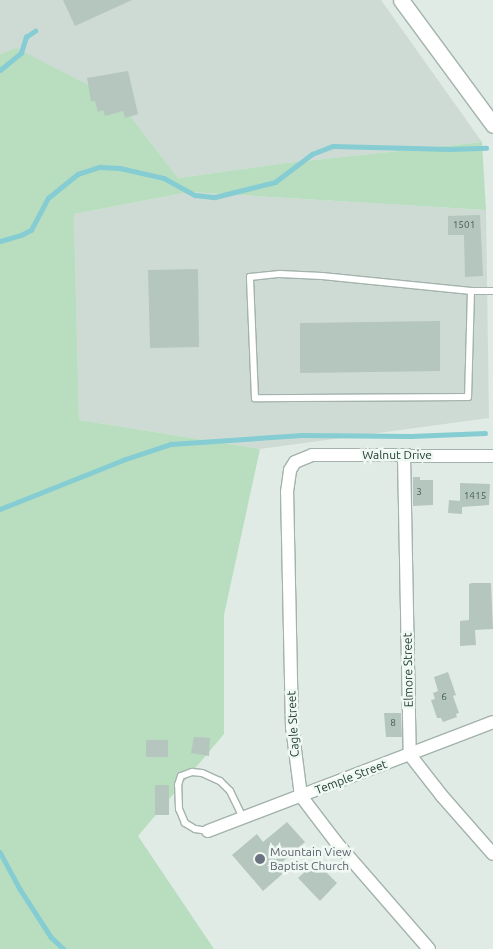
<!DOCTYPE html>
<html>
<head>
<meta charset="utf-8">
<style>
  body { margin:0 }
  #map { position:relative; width:493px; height:949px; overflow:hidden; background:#e0ebe5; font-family:Ubuntu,sans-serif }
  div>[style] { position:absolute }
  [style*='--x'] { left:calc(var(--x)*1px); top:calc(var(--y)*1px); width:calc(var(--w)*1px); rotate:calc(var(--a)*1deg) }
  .built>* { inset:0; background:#cedbd4 }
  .green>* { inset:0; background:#b8debf }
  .stream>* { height:4.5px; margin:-2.25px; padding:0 2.25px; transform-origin:2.25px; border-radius:2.25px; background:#85cdd3 }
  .building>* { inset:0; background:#b5c6be }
  .roads { filter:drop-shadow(1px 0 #a3b3ac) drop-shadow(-1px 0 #a3b3ac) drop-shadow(0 1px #a3b3ac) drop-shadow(0 -1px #a3b3ac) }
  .lane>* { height:6px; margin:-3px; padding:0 3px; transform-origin:3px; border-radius:3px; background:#fff }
  .street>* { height:12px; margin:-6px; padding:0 6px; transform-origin:6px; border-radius:6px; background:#fff }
  .secondary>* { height:15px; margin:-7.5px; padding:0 7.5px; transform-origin:7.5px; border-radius:7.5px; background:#fff }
  .dots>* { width:14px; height:14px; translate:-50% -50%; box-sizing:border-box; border:2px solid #f0f8f3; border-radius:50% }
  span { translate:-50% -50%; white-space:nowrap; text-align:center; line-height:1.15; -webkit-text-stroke:5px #f0f8f3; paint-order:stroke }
  .number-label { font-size:10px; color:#455e55 }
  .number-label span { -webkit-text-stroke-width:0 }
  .street-label { font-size:12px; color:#203c32 }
  .worship-label { font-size:12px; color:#5b616d }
  .left { translate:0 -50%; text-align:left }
</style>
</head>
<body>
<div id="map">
  <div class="built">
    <div style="clip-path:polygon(0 0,381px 0,482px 142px,286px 163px,178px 178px,118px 100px,16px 49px,0 54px)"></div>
    <div style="clip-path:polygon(189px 192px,486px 210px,489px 418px,260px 449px,79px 420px,74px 214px)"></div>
  </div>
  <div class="green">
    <div style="clip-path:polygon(16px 48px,118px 100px,178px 178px,286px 163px,482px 142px,486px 210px,189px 192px,74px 214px,79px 420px,260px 449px,224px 615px,224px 734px,138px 836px,214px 949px,0 949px,0 54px)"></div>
  </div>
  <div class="stream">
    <div style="--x:0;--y:70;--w:27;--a:-39"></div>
    <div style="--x:21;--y:53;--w:17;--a:-73"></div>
    <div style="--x:26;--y:37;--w:11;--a:-34"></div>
    <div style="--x:0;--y:241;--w:22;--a:-16"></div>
    <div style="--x:21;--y:235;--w:11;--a:-27"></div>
    <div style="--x:31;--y:230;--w:36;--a:-62"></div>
    <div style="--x:48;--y:198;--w:38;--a:-39"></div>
    <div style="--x:78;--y:174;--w:23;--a:-18"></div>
    <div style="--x:100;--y:167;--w:20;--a:3"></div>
    <div style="--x:120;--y:168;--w:45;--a:12.8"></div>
    <div style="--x:164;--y:178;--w:35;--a:29"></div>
    <div style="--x:195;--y:195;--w:20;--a:6"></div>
    <div style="--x:215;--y:197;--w:62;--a:-14"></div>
    <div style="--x:275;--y:182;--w:46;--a:-37.1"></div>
    <div style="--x:312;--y:154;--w:22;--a:-21"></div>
    <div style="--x:333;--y:146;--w:117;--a:1.5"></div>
    <div style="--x:450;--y:149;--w:36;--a:-2"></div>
    <div style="--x:0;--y:509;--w:132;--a:-21.7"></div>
    <div style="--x:123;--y:460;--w:51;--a:-18.4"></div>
    <div style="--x:171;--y:444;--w:131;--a:-3.9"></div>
    <div style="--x:302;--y:435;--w:109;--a:0.5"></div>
    <div style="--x:411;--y:436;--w:74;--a:-2.3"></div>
    <div style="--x:0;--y:852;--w:42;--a:61.6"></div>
    <div style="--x:20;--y:889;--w:57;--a:57.1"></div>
    <div style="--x:51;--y:937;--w:18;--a:43"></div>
  </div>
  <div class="building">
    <div style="clip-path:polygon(63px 0,132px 0,75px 26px)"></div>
    <div style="clip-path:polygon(128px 71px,138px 114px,125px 118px,123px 111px,105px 116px,103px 110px,98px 112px,95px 101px,91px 101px,87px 78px)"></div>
    <div style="clip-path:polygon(480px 215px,483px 276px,465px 277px,464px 235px,448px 235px,448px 216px)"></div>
    <div style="clip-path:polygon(198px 269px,199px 347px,150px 348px,148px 270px)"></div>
    <div style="clip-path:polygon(440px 321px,440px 371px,300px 373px,300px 323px)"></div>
    <div style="clip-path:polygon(413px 477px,420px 477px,420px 480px,433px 480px,433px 505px,413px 506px)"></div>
    <div style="clip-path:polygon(460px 483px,490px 484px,489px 505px,462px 507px,462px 514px,448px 513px,449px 500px,460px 501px)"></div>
    <div style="clip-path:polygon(472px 583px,491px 583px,493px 629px,475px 630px,476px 645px,460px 646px,460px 621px,469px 620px,469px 584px)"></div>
    <div style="clip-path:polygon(448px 672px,456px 695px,453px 696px,459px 713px,456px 714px,457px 717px,443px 722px,441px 718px,437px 718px,431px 700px,435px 699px,433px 693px,438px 691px,434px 677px)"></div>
    <div style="clip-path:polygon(384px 713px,401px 713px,402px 737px,386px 737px)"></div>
    <div style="clip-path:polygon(194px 737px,210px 738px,209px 756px,191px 753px)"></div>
    <div style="clip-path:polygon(146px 740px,168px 740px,168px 757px,146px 757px)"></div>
    <div style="clip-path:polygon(155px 785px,169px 785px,169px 815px,155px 815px)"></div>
    <div style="clip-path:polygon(287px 822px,305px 842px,281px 863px,287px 870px,263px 891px,232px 855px,257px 834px,263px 842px)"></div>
    <div style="clip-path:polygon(314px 864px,319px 870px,323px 869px,337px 883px,320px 901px,298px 878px)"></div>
  </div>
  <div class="roads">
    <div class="lane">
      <div style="--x:471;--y:291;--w:106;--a:91.6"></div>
      <div style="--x:468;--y:397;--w:213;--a:179.7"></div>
      <div style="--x:255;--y:398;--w:121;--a:-92.4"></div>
      <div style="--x:250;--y:277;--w:30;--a:-6"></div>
      <div style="--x:280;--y:274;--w:42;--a:2.7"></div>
      <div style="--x:322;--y:276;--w:150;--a:5.7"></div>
      <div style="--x:471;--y:291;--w:22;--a:0"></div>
      <div style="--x:208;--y:831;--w:13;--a:-171"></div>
      <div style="--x:195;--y:829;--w:12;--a:-149"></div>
      <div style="--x:185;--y:823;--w:15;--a:-113"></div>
      <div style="--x:179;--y:809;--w:24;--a:-92"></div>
      <div style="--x:178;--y:785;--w:9;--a:-72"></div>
      <div style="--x:181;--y:776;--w:12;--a:-20"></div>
      <div style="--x:192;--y:772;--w:10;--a:6"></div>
      <div style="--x:202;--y:773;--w:20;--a:24"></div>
      <div style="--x:220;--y:781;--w:14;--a:45"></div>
      <div style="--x:230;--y:791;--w:30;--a:64"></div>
    </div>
    <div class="street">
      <div style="--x:404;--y:455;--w:300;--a:88.9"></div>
      <div style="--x:410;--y:755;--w:52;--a:52"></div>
      <div style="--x:442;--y:796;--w:77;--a:48.7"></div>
      <div style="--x:208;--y:831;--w:305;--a:-20.9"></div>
      <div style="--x:429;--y:949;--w:142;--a:-131"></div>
      <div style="--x:336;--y:842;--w:58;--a:-127.3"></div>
      <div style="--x:301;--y:796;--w:70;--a:-97.4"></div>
      <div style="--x:292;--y:727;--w:235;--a:-91.2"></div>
      <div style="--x:287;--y:492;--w:22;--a:-82"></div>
      <div style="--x:290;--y:470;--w:9;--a:-58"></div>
      <div style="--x:295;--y:462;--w:18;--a:-22"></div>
      <div style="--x:312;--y:455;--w:181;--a:0.3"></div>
    </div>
    <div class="secondary">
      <div style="--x:401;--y:0;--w:155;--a:53.6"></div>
    </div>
  </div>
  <div class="dots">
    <div style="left:260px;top:859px;background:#6b7280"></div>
  </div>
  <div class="number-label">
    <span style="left:464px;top:225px">1501</span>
    <span style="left:419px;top:492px">3</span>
    <span style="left:475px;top:496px">1415</span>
    <span style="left:444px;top:697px">6</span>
    <span style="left:393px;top:723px">8</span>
  </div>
  <div class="street-label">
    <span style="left:397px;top:455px">Walnut Drive</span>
    <span style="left:408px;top:670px;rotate:-91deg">Elmore Street</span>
    <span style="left:293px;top:724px;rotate:-93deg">Cagle Street</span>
    <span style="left:351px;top:777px;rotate:-21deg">Temple Street</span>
  </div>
  <div class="worship-label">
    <span class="left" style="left:270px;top:859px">Mountain View<br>Baptist Church</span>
  </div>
</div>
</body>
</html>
